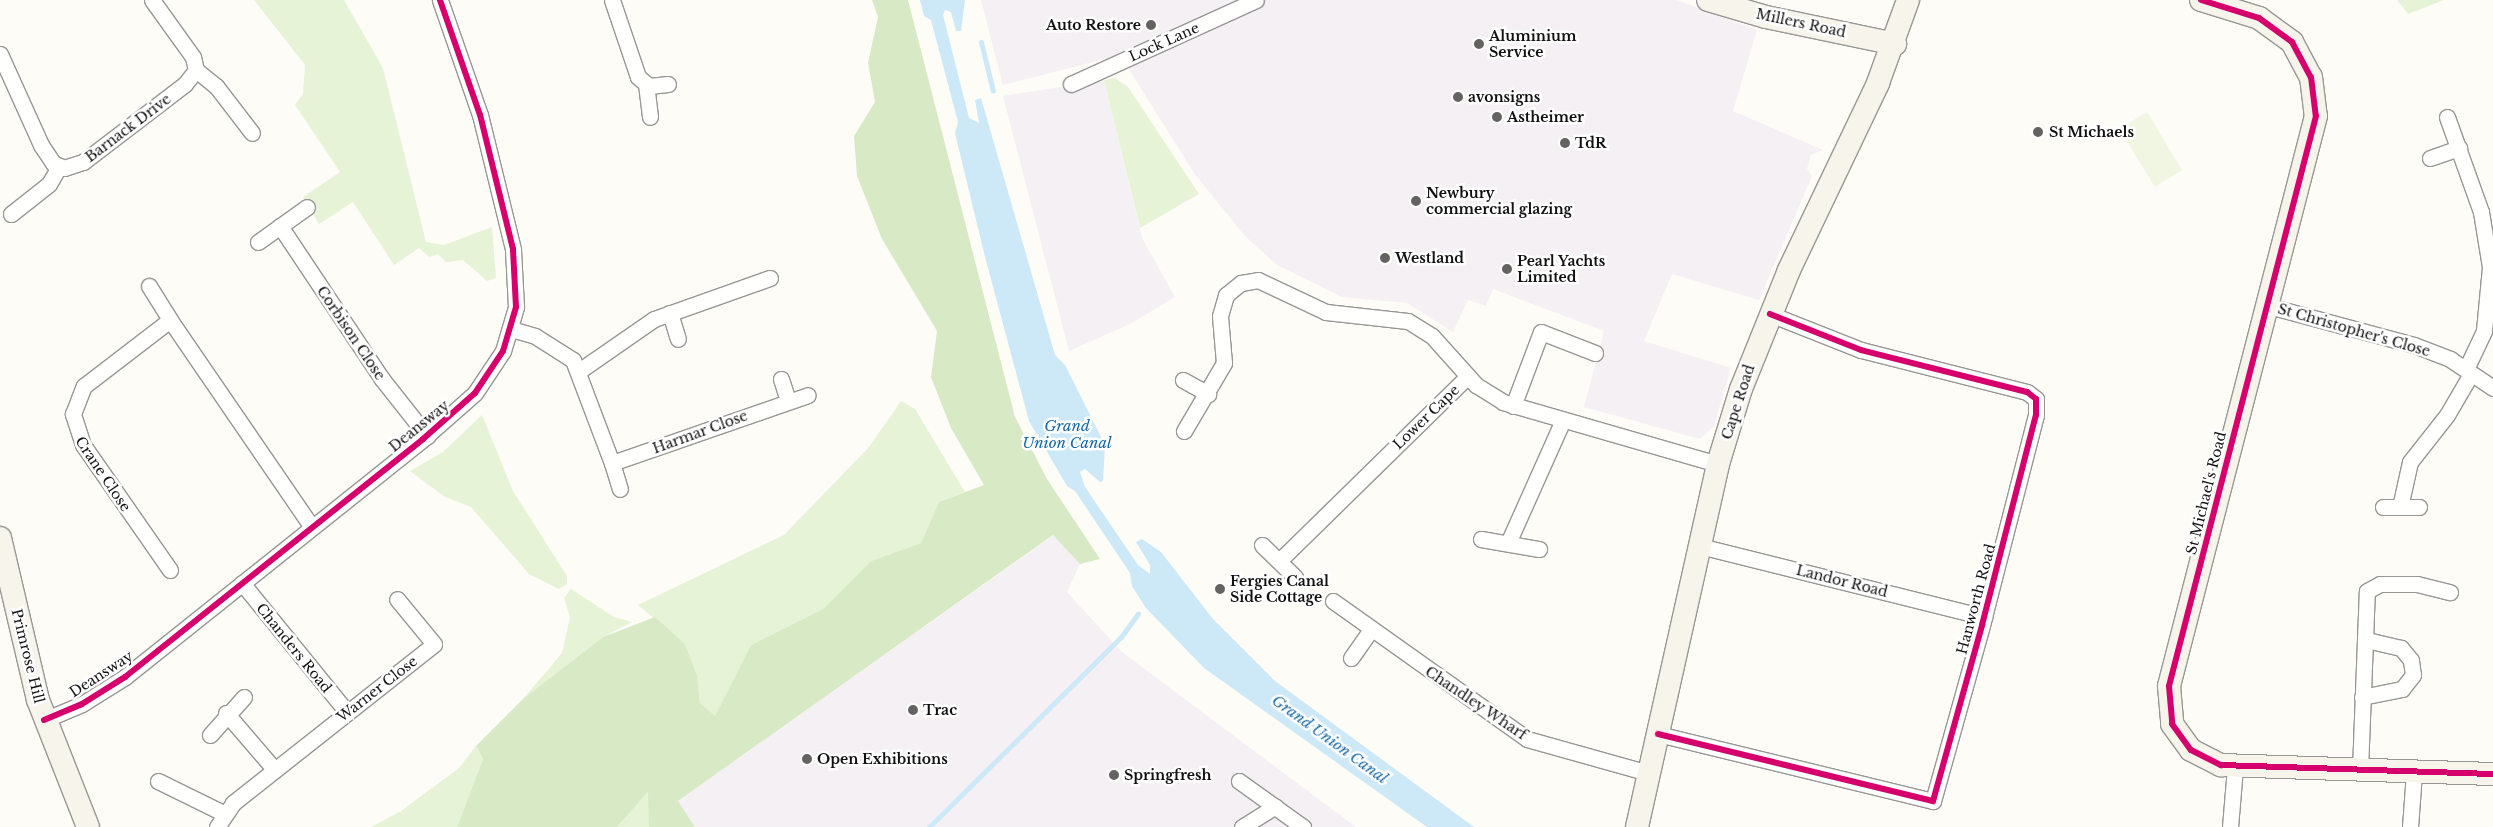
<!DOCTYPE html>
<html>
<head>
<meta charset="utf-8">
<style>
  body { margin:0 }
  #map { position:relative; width:2493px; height:827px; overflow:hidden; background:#fdfcf7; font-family:"Libre Baskerville",serif }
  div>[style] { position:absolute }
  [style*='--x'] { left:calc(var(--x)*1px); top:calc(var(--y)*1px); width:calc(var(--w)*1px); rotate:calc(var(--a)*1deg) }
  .industrial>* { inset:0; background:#f5f0f3 }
  .green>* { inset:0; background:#e7f3d7 }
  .forest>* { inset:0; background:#d8eac5 }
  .pitch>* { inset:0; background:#f0f6e1 }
  .water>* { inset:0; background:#cde8f7 }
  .stream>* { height:5px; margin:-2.5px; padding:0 2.5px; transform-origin:2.5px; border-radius:2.5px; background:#cde8f7 }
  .roads { filter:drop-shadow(1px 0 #979795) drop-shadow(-1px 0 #979795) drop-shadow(0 1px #979795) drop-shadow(0 -1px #979795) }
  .street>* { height:15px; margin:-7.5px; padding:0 7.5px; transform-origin:7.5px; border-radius:7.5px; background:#fffffe }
  .secondary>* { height:22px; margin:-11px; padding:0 11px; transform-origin:11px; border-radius:11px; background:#f6f4eb }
  .cycleway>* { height:6px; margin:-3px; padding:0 3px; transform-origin:3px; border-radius:3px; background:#d6006c }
  .dots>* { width:14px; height:14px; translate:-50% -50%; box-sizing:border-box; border:2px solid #fff; border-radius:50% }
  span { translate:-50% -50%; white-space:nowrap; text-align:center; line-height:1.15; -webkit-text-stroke:5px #fff; paint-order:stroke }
  .street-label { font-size:14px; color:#111 }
  .poi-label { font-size:14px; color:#111; font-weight:700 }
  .right { translate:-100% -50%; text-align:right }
  .left { translate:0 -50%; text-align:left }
  .water-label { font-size:15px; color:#1768a6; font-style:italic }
</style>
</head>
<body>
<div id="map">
  <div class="industrial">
    <div style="clip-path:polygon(981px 0,1677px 0,1757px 30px,1733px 111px,1823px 150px,1811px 155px,1807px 169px,1812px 176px,1759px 300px,1672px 274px,1644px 341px,1731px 368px,1714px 426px,1700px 439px,1584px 407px,1604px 331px,1493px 289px,1486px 306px,1468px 300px,1453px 332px,1407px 303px,1342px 297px,1277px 265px,1244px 235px,1194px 173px,1120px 55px,1003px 85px)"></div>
    <div style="clip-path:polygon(1104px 80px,1142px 238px,1175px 297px,1130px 324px,1069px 351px,1003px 96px)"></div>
    <div style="clip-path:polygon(1054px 535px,1080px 564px,1067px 592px,1122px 652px,1356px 827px,695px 827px,678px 801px)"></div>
  </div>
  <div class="green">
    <div style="clip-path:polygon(254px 0,344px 0,383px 68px,426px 242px,444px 245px,492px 227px,496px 278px,487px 281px,463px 260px,446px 262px,438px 254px,429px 257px,419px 248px,394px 265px,353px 202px,319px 224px,303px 197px,340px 172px,295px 105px,303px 94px,305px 65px)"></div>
    <div style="clip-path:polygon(2397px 0,2444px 0,2408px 14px)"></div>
    <div style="clip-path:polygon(1115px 78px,1128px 87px,1199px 194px,1140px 228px,1104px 80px)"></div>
    <div style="clip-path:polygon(901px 401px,915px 409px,965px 492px,939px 502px,921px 543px,871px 561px,823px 609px,751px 645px,715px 717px,700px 703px,697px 675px,685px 644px,638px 605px,784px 535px,869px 447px)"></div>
    <div style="clip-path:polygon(482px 415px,513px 491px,567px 576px,567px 584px,559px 589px,529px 574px,471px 507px,445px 497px,410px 471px,443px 452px)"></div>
    <div style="clip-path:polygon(571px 589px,614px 617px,632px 622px,603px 637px,523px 699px,562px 653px,570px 617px,564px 598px)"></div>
    <div style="clip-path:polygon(476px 746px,483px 759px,457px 827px,371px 827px,401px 811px,459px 768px)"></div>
    <div style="clip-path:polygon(649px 791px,649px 827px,617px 827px)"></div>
  </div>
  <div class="forest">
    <div style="clip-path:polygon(872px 0,908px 0,1015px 417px,1047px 479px,1100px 559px,1080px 564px,1053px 535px,678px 801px,695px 827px,649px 827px,648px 792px,617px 827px,457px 827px,483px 759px,476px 746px,523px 699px,603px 637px,655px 617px,685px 644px,697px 675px,700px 703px,715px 716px,751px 645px,823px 609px,871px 561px,921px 543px,939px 502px,984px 485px,951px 428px,931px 377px,937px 331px,882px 239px,857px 176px,854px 136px,875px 102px,868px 63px,878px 17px)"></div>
  </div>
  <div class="pitch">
    <div style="clip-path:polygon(2147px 112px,2182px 170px,2155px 187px,2119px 129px)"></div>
  </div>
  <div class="water">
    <div style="clip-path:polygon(920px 0,965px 0,961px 31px,956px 31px,951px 12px,945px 10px,943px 15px,969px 118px,979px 123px,975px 100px,981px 98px,1055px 355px,1065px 365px,1105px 445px,1103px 481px,1100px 482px,1085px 469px,1080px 472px,1085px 487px,1138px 565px,1150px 574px,1150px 565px,1136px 542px,1142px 539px,1161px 552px,1213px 619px,1275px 681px,1474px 827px,1427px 827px,1204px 668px,1146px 608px,1132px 586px,1130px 573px,1075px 491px,1067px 486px,1029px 421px,984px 253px,955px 133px,958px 122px,931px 20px,924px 16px)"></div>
  </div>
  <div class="stream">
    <div style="--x:981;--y:42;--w:50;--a:76.2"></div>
    <div style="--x:929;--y:827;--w:270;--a:-44.7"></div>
    <div style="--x:1121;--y:637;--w:29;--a:-54"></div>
  </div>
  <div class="roads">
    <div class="street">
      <div style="--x:152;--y:0;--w:70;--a:54.3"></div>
      <div style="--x:193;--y:57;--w:13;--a:77"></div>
      <div style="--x:612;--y:0;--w:81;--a:71.3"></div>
      <div style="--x:638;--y:77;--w:14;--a:39"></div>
      <div style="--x:649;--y:86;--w:19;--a:-6"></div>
      <div style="--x:0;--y:54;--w:100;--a:65.7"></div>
      <div style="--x:41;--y:145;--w:22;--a:56"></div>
      <div style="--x:53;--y:163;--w:12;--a:24"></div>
      <div style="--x:64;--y:168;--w:20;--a:-18"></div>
      <div style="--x:83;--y:162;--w:128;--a:-37.4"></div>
      <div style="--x:185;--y:84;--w:18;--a:-52"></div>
      <div style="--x:196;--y:70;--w:26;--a:39"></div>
      <div style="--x:216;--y:86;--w:59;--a:52.5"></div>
      <div style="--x:646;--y:84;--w:33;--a:83"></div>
      <div style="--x:1071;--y:84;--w:203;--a:-24.4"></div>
      <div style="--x:2447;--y:117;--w:101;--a:70.3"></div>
      <div style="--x:2481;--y:212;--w:56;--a:80.7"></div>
      <div style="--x:2490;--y:267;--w:64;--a:95.4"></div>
      <div style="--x:2484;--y:331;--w:42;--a:115.3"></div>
      <div style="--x:2430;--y:158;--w:31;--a:-19"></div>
      <div style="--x:11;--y:214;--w:48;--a:-38.3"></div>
      <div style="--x:49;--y:184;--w:20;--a:-60"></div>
      <div style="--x:280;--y:226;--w:184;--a:56.3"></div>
      <div style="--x:382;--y:379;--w:73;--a:51.7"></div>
      <div style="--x:258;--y:242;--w:60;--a:-35.5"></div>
      <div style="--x:149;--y:286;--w:40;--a:58"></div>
      <div style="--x:2269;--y:306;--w:150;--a:15.1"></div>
      <div style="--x:2414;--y:345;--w:39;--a:21"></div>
      <div style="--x:2450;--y:359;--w:52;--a:34"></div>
      <div style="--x:670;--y:313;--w:27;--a:73"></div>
      <div style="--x:511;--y:329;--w:25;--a:16"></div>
      <div style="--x:535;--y:336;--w:45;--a:32.3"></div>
      <div style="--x:573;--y:360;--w:110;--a:69.3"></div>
      <div style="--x:612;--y:463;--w:207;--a:-19.1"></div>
      <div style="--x:579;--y:371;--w:91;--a:-34.7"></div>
      <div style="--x:654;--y:319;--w:123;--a:-19.5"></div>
      <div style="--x:781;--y:379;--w:22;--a:72"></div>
      <div style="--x:1183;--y:380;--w:29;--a:29"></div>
      <div style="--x:1513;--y:406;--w:79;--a:-69.3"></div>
      <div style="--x:1541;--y:332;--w:58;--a:21.3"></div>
      <div style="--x:1184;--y:431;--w:79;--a:-59.5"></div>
      <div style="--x:1224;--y:363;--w:47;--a:-94.9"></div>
      <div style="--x:1220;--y:316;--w:22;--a:-74"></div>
      <div style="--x:1226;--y:295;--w:19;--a:-39"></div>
      <div style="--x:1241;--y:283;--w:17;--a:-10"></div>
      <div style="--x:1258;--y:280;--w:75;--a:25.2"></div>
      <div style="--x:1326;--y:312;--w:82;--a:6.3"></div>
      <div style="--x:1408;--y:321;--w:28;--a:32"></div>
      <div style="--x:1432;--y:336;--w:66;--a:48.1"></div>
      <div style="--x:1476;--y:385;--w:32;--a:32"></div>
      <div style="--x:1503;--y:402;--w:224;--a:16.1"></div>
      <div style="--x:612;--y:463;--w:27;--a:73"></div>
      <div style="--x:2383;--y:507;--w:36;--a:0"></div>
      <div style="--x:2400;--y:507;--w:46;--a:-77.5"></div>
      <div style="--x:2410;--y:462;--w:60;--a:-51.8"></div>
      <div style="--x:2447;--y:415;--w:48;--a:-59.7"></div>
      <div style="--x:1481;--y:539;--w:59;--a:9.8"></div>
      <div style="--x:1508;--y:543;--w:135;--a:-65.9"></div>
      <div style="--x:1262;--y:545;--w:46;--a:44.1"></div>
      <div style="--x:1700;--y:546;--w:293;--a:14"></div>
      <div style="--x:1279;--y:561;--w:263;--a:-44.4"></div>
      <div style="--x:170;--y:570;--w:152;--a:-124.8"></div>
      <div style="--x:83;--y:445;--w:33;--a:-108"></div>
      <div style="--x:73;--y:414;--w:30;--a:-69"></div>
      <div style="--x:84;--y:386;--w:108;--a:-37.5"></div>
      <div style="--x:170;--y:320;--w:251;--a:55.6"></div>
      <div style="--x:242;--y:583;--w:166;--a:50.9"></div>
      <div style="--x:1333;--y:601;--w:238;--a:35.4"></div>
      <div style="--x:1527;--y:739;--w:127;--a:15.6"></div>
      <div style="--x:1351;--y:658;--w:35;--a:-55"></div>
      <div style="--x:2362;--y:697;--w:41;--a:-11.3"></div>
      <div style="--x:2402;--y:689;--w:18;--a:-52"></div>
      <div style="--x:2413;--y:675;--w:15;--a:-98"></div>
      <div style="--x:2411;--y:660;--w:16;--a:-130"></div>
      <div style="--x:2401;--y:648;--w:37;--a:-167"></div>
      <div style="--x:226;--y:713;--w:74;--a:49.4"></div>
      <div style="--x:44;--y:720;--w:41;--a:-22.8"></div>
      <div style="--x:82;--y:704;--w:51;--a:-32.1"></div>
      <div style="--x:125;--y:677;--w:381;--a:-38.6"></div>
      <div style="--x:423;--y:439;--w:69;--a:-41.5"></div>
      <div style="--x:475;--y:393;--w:50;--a:-56.3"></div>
      <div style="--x:503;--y:351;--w:46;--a:-73.5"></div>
      <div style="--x:516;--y:307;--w:58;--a:-93"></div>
      <div style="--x:513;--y:249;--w:138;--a:-103.8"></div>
      <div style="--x:480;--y:115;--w:122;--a:-109.2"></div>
      <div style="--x:1658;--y:734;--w:283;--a:13.7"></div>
      <div style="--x:1933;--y:801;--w:183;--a:-74.4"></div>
      <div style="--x:1982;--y:625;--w:217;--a:-75.6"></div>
      <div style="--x:2036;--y:415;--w:16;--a:-90"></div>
      <div style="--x:2036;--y:399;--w:11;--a:-142"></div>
      <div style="--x:2027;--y:392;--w:171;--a:-165.8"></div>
      <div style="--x:1861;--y:350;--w:98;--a:-158.4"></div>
      <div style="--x:210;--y:735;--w:51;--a:-48.2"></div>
      <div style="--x:2360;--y:770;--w:179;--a:-87.8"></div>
      <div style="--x:2367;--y:591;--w:15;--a:-28"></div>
      <div style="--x:2380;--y:584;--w:37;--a:0"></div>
      <div style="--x:2417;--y:584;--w:34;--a:14"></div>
      <div style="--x:158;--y:781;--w:72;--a:26.2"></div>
      <div style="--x:1239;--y:781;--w:79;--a:35.7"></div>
      <div style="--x:217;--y:827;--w:29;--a:-56"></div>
      <div style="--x:233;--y:803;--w:256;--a:-38.3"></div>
      <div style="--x:434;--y:644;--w:58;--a:-129.4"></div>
      <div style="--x:1242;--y:827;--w:39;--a:-32"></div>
      <div style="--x:2230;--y:827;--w:60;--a:-85.2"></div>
      <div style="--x:2410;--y:827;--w:55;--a:-85.8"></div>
    </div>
    <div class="secondary">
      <div style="--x:1708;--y:0;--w:60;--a:16.3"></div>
      <div style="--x:1766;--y:17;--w:132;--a:11.8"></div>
      <div style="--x:2201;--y:0;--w:61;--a:17.2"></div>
      <div style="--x:2259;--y:18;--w:41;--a:36"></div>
      <div style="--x:2292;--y:42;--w:40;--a:62"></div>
      <div style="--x:2311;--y:77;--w:39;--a:83"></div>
      <div style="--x:2316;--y:116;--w:589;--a:104.46"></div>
      <div style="--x:2169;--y:686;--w:38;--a:85"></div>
      <div style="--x:2172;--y:724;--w:32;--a:54"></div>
      <div style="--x:2191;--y:750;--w:34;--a:27"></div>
      <div style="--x:2221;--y:765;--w:272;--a:1.9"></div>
      <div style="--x:0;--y:538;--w:166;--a:76.8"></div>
      <div style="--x:38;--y:700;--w:136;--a:68.5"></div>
      <div style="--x:1637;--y:827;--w:372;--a:-77.4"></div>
      <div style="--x:1718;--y:464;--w:78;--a:-73"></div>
      <div style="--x:1741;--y:389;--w:128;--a:-68"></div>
      <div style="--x:1789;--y:270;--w:207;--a:-64.5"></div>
      <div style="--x:1878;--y:83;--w:88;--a:-70.1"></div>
    </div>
  </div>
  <div class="cycleway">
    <div style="--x:2201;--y:0;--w:61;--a:17.2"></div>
    <div style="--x:2259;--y:18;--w:41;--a:36"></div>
    <div style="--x:2292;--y:42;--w:40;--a:62"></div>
    <div style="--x:2311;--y:77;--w:39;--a:83"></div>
    <div style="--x:2316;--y:116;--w:589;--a:104.46"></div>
    <div style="--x:2169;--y:686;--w:38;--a:85"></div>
    <div style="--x:2172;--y:724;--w:32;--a:54"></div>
    <div style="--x:2191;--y:750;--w:34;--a:27"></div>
    <div style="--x:2221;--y:765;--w:272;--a:1.9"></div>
    <div style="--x:44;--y:720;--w:41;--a:-22.8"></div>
    <div style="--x:82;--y:704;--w:51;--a:-32.1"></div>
    <div style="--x:125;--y:677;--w:381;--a:-38.6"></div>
    <div style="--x:423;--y:439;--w:69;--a:-41.5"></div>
    <div style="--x:475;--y:393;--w:50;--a:-56.3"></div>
    <div style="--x:503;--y:351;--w:46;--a:-73.5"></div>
    <div style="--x:516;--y:307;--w:58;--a:-93"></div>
    <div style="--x:513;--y:249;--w:138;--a:-103.8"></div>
    <div style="--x:480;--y:115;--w:122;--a:-109.2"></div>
    <div style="--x:1658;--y:734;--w:283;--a:13.7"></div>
    <div style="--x:1933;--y:801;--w:183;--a:-74.4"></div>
    <div style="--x:1982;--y:625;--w:217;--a:-75.6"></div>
    <div style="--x:2036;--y:415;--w:16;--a:-90"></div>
    <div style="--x:2036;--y:399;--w:11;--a:-142"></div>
    <div style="--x:2027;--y:392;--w:171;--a:-165.8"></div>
    <div style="--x:1861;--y:350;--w:98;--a:-158.4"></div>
  </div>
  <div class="dots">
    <div style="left:1151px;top:25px;background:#646362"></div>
    <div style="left:1479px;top:44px;background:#646362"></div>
    <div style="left:1458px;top:97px;background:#646362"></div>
    <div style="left:1497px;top:117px;background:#646362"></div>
    <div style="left:2038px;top:132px;background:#646362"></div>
    <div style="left:1565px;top:143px;background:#646362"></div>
    <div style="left:1416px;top:201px;background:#646362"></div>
    <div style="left:1385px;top:258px;background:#646362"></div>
    <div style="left:1507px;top:269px;background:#646362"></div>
    <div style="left:1220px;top:589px;background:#646362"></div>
    <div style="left:913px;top:710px;background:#646362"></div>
    <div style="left:807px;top:759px;background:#646362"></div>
    <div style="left:1114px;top:775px;background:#646362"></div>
  </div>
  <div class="street-label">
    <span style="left:1801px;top:23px;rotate:12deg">Millers Road</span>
    <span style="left:1164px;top:42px;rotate:-24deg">Lock Lane</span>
    <span style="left:128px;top:128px;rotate:-37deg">Barnack Drive</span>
    <span style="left:2354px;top:330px;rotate:16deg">St Christopher's Close</span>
    <span style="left:351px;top:333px;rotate:56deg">Corbison Close</span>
    <span style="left:1738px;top:402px;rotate:-72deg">Cape Road</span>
    <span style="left:1426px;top:417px;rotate:-44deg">Lower Cape</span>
    <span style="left:419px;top:426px;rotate:-39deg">Deansway</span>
    <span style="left:700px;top:432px;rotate:-20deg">Harmar Close</span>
    <span style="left:103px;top:474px;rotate:56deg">Crane Close</span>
    <span style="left:2206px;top:493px;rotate:-76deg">St Michael's Road</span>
    <span style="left:1842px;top:581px;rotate:14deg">Landor Road</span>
    <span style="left:1976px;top:599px;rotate:-75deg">Hanworth Road</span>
    <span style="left:294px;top:648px;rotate:51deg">Chanders Road</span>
    <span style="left:28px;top:656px;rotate:76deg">Primrose Hill</span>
    <span style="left:101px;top:674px;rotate:-33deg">Deansway</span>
    <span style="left:377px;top:689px;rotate:-38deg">Warner Close</span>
    <span style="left:1476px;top:703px;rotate:34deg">Chandley Wharf</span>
  </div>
  <div class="poi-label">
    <span class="right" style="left:1141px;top:25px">Auto Restore</span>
    <span class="left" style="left:1489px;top:44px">Aluminium<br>Service</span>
    <span class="left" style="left:1468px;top:97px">avonsigns</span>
    <span class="left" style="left:1507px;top:117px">Astheimer</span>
    <span class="left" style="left:2049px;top:132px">St Michaels</span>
    <span class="left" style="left:1575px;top:143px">TdR</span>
    <span class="left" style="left:1426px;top:201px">Newbury<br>commercial glazing</span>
    <span class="left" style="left:1395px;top:258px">Westland</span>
    <span class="left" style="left:1517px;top:269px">Pearl Yachts<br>Limited</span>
    <span class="left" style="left:1230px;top:589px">Fergies Canal<br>Side Cottage</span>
    <span class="left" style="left:923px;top:710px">Trac</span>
    <span class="left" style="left:817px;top:759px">Open Exhibitions</span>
    <span class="left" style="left:1124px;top:775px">Springfresh</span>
  </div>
  <div class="water-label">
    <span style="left:1067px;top:434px">Grand<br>Union Canal</span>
    <span style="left:1330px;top:739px;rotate:36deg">Grand Union Canal</span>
  </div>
</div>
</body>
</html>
